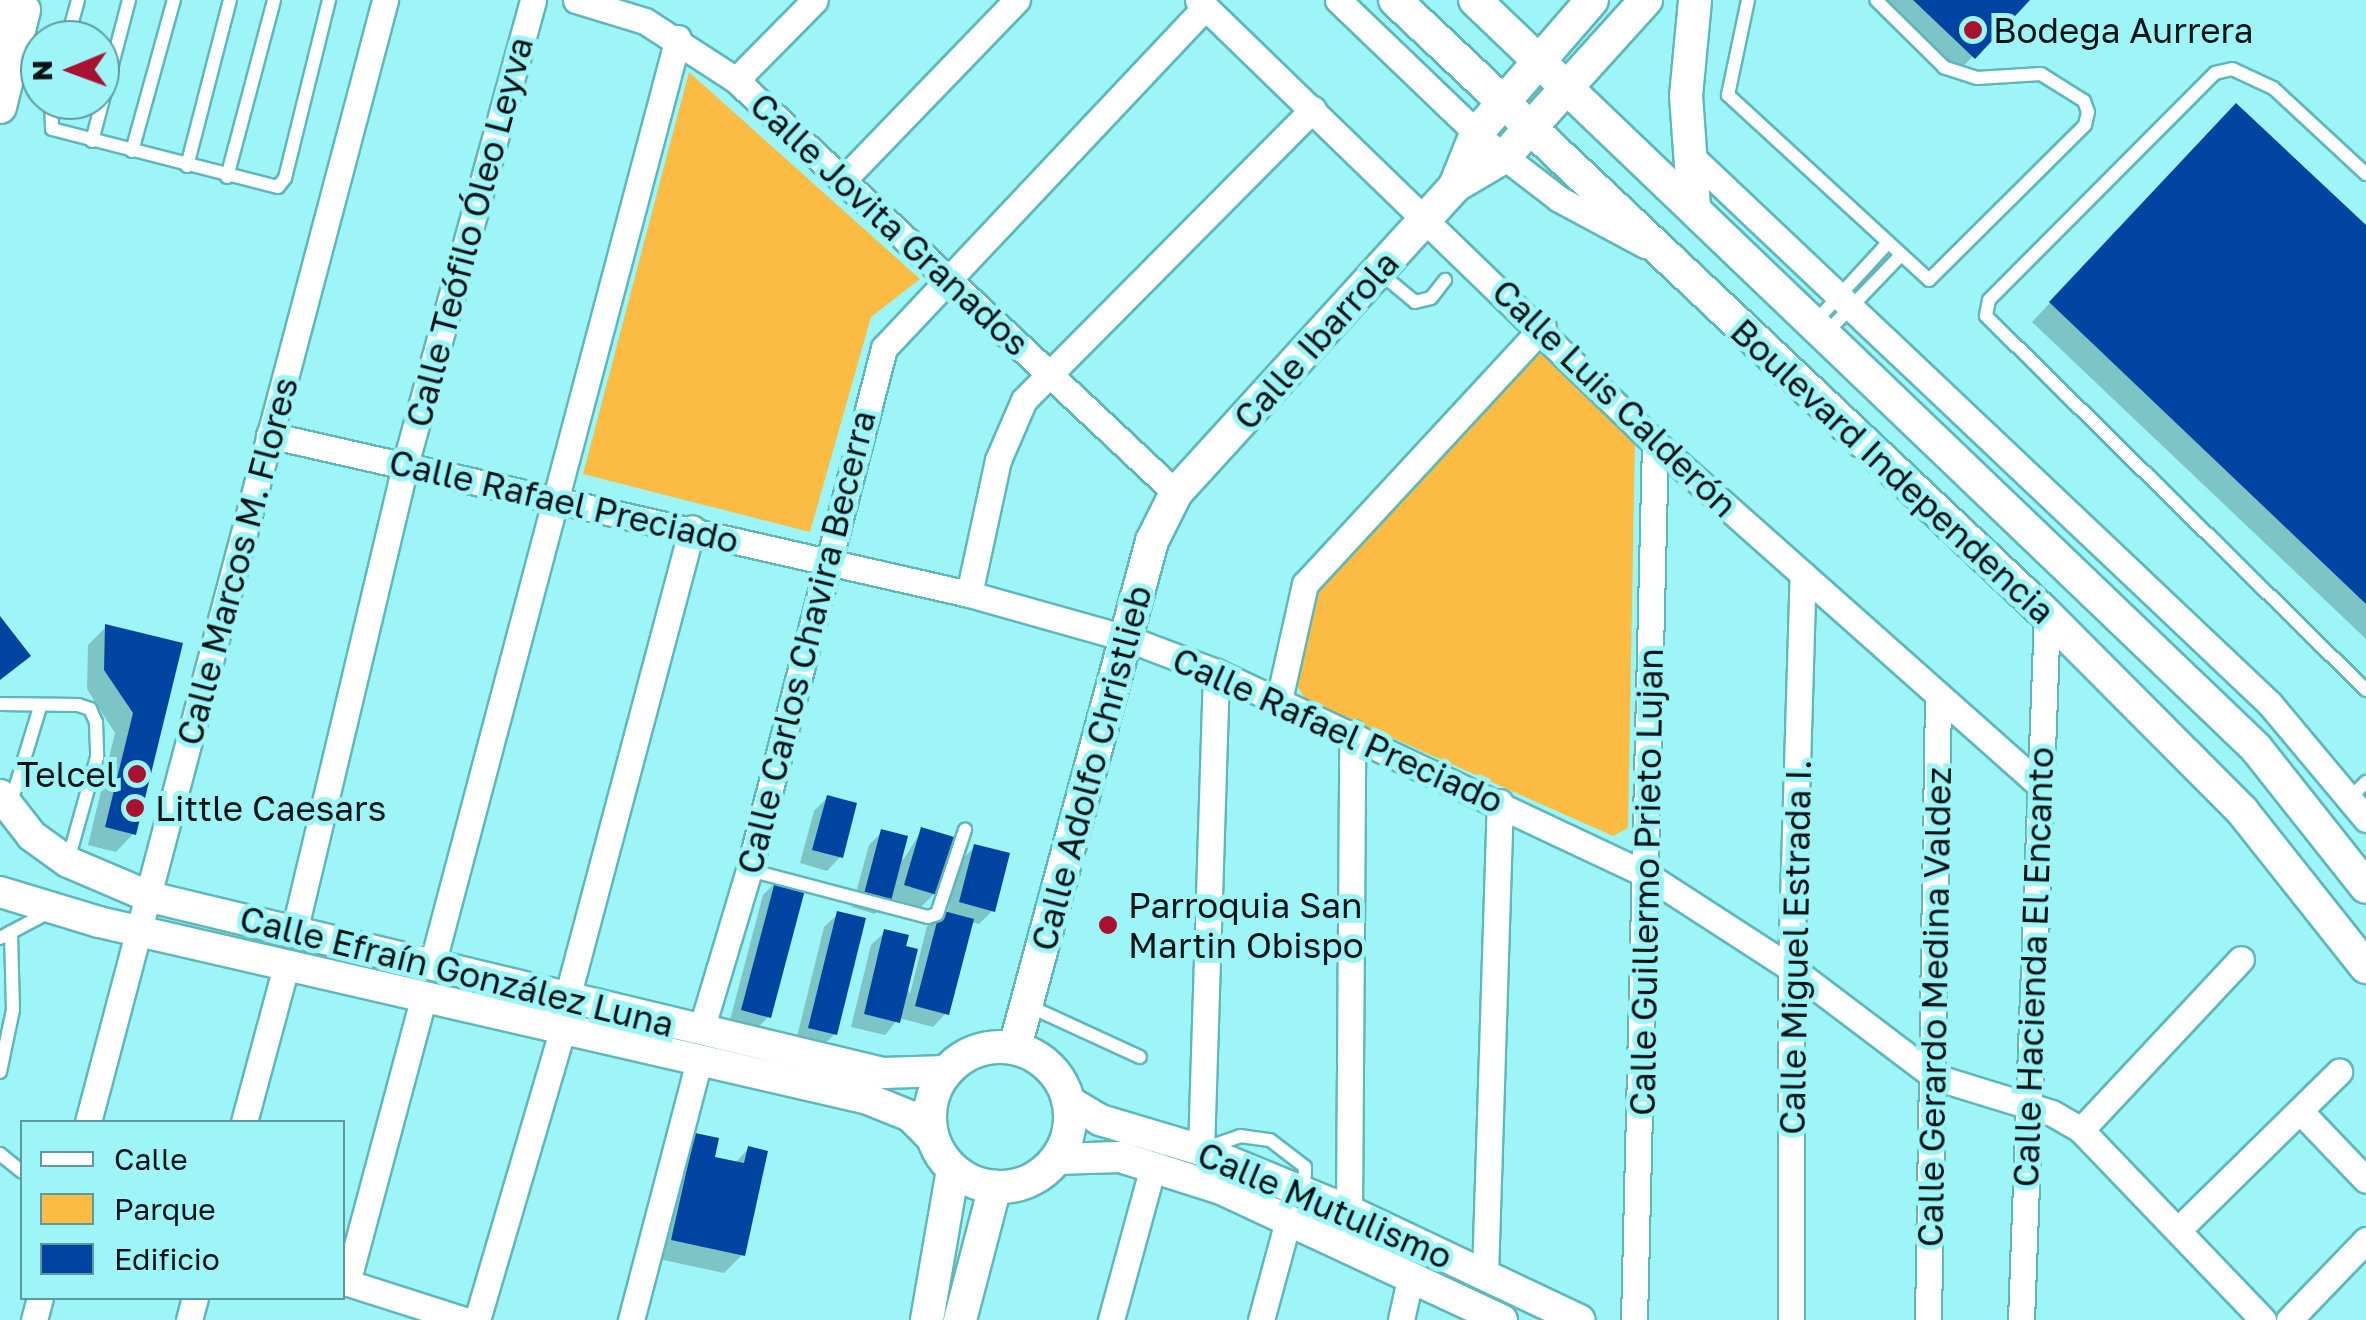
<!DOCTYPE html>
<html>
<head>
<meta charset="utf-8">
<style>
  body { margin:0 }
  #map { position:relative; width:2366px; height:1320px; overflow:hidden; background:#9df5f8; font-family:"Golos Text",sans-serif }
  div>[style] { position:absolute }
  [style*='--x'] { left:calc(var(--x)*1px); top:calc(var(--y)*1px); width:calc(var(--w)*1px); rotate:calc(var(--a)*1deg) }
  .green>* { inset:0; background:#fcbb42 }
  .shadow>* { inset:0; background:#0003 }
  .building>* { inset:0; background:#0044a2 }
  .roads { filter:drop-shadow(2px 0 #5fb7ba) drop-shadow(-2px 0 #5fb7ba) drop-shadow(0 2px #5fb7ba) drop-shadow(0 -2px #5fb7ba) }
  .service>* { height:12px; margin:-6px; padding:0 6px; transform-origin:6px; border-radius:6px; background:#fff }
  .minor>* { height:25px; margin:-12.5px; padding:0 12.5px; transform-origin:12.5px; border-radius:12.5px; background:#fff }
  .tertiary>* { height:30px; margin:-15px; padding:0 15px; transform-origin:15px; border-radius:15px; background:#fff }
  .secondary>* { height:32px; margin:-16px; padding:0 16px; transform-origin:16px; border-radius:16px; background:#fff }
  .secondary>.ring { margin:-16px; padding:0; box-sizing:content-box; background:none; border:32px solid #fff; border-radius:50% }
  .trunk>* { height:40px; margin:-20px; padding:0 20px; transform-origin:20px; border-radius:20px; background:#fff }
  .dots>* { width:28px; height:28px; translate:-50% -50%; box-sizing:border-box; border:5px solid #9df5f8; border-radius:50% }
  span { translate:-50% -50%; white-space:nowrap; text-align:center; line-height:1.15; -webkit-text-stroke:10px #9df5f8; paint-order:stroke }
  .poi-label { font-size:35px; color:#001214 }
  .left { translate:0 -50%; text-align:left }
  .right { translate:-100% -50%; text-align:right }
  .street-label { font-size:35px; color:#001214 }
  .legend { position:absolute; left:20px; top:1120px; width:325px; height:180px; box-sizing:border-box; background:#9df5f8; border:2px solid #5e9a9d; margin:0; padding:12px 18px; list-style:none; font-size:30px; color:#001214 }
  .legend li { display:flex; align-items:center; gap:20px; height:50px }
  .legend b { width:50px; border:2px solid #5e9a9d }
  .north { position:absolute; left:20px; top:20px; width:100px; height:100px; box-sizing:border-box; background:#9df5f8; border:2px solid #5e9a9d; border-radius:50%; rotate:269deg; font-size:28px; font-weight:700; line-height:40px; text-align:center; color:#001214 }
  .north::after { content:''; display:block; margin:auto; width:35px; height:45px; background:#a91130; clip-path:polygon(50% 0,100% 100%,50% 72%,0 100%) }
</style>
</head>
<body>
<div id="map">
  <div class="green">
    <div style="clip-path:polygon(689px 72px,920px 279px,871px 317px,810px 532px,583px 474px)"></div>
    <div style="clip-path:polygon(1538px 351px,1635px 440px,1628px 828px,1613px 836px,1305px 699px,1296px 684px,1316px 593px)"></div>
  </div>
  <div class="shadow">
    <div style="clip-path:polygon(1876px 0,2027px 0,1955px 75px)"></div>
    <div style="clip-path:polygon(2218px 124px,2366px 229px,2366px 639px,2032px 322px)"></div>
    <div style="clip-path:polygon(106px 627px,180px 645px,134px 833px,116px 852px,88px 845px,115px 733px,87px 689px,88px 645px)"></div>
    <div style="clip-path:polygon(828px 797px,840px 857px,827px 871px,800px 863px,814px 811px)"></div>
    <div style="clip-path:polygon(922px 830px,934px 894px,921px 907px,889px 898px,875px 914px,852px 907px,869px 845px,882px 832px,903px 860px)"></div>
    <div style="clip-path:polygon(975px 847px,993px 910px,979px 924px,971px 922px,946px 1013px,933px 1027px,899px 1018px,885px 1035px,851px 1027px,871px 945px,885px 932px,910px 994px,927px 926px,947px 914px,961px 860px)"></div>
    <div style="clip-path:polygon(777px 881px,768px 1017px,755px 1031px,729px 1024px,763px 895px)"></div>
    <div style="clip-path:polygon(838px 914px,835px 1034px,821px 1047px,796px 1041px,824px 927px)"></div>
    <div style="clip-path:polygon(696px 1136px,712px 1159px,734px 1164px,748px 1149px,742px 1255px,724px 1273px,654px 1258px,677px 1154px)"></div>
  </div>
  <div class="building">
    <div style="clip-path:polygon(1913px 0,2030px 0,1975px 59px)"></div>
    <div style="clip-path:polygon(2236px 103px,2366px 225px,2366px 604px,2049px 302px)"></div>
    <div style="clip-path:polygon(0 616px,31px 656px,0 680px)"></div>
    <div style="clip-path:polygon(105px 624px,183px 643px,136px 835px,105px 827px,133px 713px,104px 670px)"></div>
    <div style="clip-path:polygon(827px 795px,857px 803px,843px 858px,812px 850px)"></div>
    <div style="clip-path:polygon(921px 827px,954px 837px,937px 895px,904px 885px)"></div>
    <div style="clip-path:polygon(881px 829px,908px 836px,891px 901px,864px 894px)"></div>
    <div style="clip-path:polygon(974px 844px,1010px 853px,995px 912px,959px 902px)"></div>
    <div style="clip-path:polygon(776px 878px,806px 886px,771px 1018px,741px 1010px)"></div>
    <div style="clip-path:polygon(940px 910px,974px 919px,949px 1015px,915px 1006px)"></div>
    <div style="clip-path:polygon(837px 911px,866px 918px,837px 1035px,808px 1028px)"></div>
    <div style="clip-path:polygon(884px 929px,909px 935px,906px 946px,918px 949px,900px 1023px,864px 1014px)"></div>
    <div style="clip-path:polygon(695px 1133px,719px 1138px,715px 1157px,744px 1163px,748px 1146px,768px 1151px,745px 1256px,671px 1240px)"></div>
  </div>
  <div class="roads">
    <div class="service">
      <div style="--x:1748;--y:0;--w:97;--a:101.9"></div>
      <div style="--x:1728;--y:95;--w:273;--a:42.6"></div>
      <div style="--x:1929;--y:280;--w:220;--a:-44.8"></div>
      <div style="--x:2085;--y:125;--w:13;--a:-77"></div>
      <div style="--x:2088;--y:112;--w:12;--a:-110"></div>
      <div style="--x:2084;--y:101;--w:51;--a:-147.9"></div>
      <div style="--x:2041;--y:74;--w:64;--a:176.4"></div>
      <div style="--x:1977;--y:78;--w:35;--a:-162"></div>
      <div style="--x:1944;--y:67;--w:95;--a:-135.4"></div>
      <div style="--x:67;--y:40;--w:41;--a:-74.6"></div>
      <div style="--x:51;--y:100;--w:29;--a:88"></div>
      <div style="--x:52;--y:129;--w:233;--a:14.4"></div>
      <div style="--x:278;--y:187;--w:11;--a:-52"></div>
      <div style="--x:285;--y:178;--w:183;--a:-76.1"></div>
      <div style="--x:92;--y:141;--w:146;--a:-75.3"></div>
      <div style="--x:132;--y:151;--w:157;--a:-74.5"></div>
      <div style="--x:187;--y:166;--w:171;--a:-75.5"></div>
      <div style="--x:2366;--y:174;--w:127;--a:-137.2"></div>
      <div style="--x:2273;--y:88;--w:45;--a:-155.1"></div>
      <div style="--x:2232;--y:69;--w:17;--a:167"></div>
      <div style="--x:2215;--y:73;--w:320;--a:134.9"></div>
      <div style="--x:1989;--y:300;--w:16;--a:101"></div>
      <div style="--x:1986;--y:316;--w:533;--a:44.54"></div>
      <div style="--x:227;--y:177;--w:183;--a:-75.1"></div>
      <div style="--x:1380;--y:273;--w:45;--a:39.6"></div>
      <div style="--x:1415;--y:302;--w:16;--a:-14"></div>
      <div style="--x:1431;--y:298;--w:23;--a:-52"></div>
      <div style="--x:1815;--y:322;--w:108;--a:-47.3"></div>
      <div style="--x:1827;--y:332;--w:107;--a:-46.1"></div>
      <div style="--x:0;--y:704;--w:78;--a:0.7"></div>
      <div style="--x:78;--y:705;--w:13;--a:18"></div>
      <div style="--x:90;--y:709;--w:14;--a:65"></div>
      <div style="--x:96;--y:722;--w:35;--a:88"></div>
      <div style="--x:97;--y:757;--w:107;--a:105.7"></div>
      <div style="--x:2350;--y:798;--w:23;--a:-45"></div>
      <div style="--x:11;--y:802;--w:99;--a:-73"></div>
      <div style="--x:749;--y:870;--w:185;--a:14.7"></div>
      <div style="--x:928;--y:917;--w:9;--a:-18"></div>
      <div style="--x:937;--y:914;--w:89;--a:-71.6"></div>
      <div style="--x:0;--y:938;--w:58;--a:-27.9"></div>
      <div style="--x:1029;--y:1006;--w:122;--a:24.7"></div>
      <div style="--x:0;--y:1072;--w:63;--a:-78.2"></div>
      <div style="--x:13;--y:1010;--w:78;--a:-91.5"></div>
      <div style="--x:1206;--y:1148;--w:36;--a:-19"></div>
      <div style="--x:1240;--y:1136;--w:30;--a:8"></div>
      <div style="--x:1270;--y:1140;--w:44;--a:37.6"></div>
      <div style="--x:1305;--y:1167;--w:23;--a:92"></div>
      <div style="--x:0;--y:1154;--w:28;--a:39"></div>
    </div>
    <div class="minor">
      <div style="--x:576;--y:0;--w:72;--a:16.9"></div>
      <div style="--x:645;--y:21;--w:108;--a:33"></div>
      <div style="--x:736;--y:80;--w:603;--a:43.19"></div>
      <div style="--x:1198;--y:0;--w:636;--a:44.11"></div>
      <div style="--x:1655;--y:443;--w:515;--a:41.62"></div>
      <div style="--x:1338;--y:0;--w:209;--a:43.8"></div>
      <div style="--x:1489;--y:145;--w:88;--a:37.6"></div>
      <div style="--x:1559;--y:199;--w:98;--a:28.1"></div>
      <div style="--x:736;--y:80;--w:112;--a:-45.4"></div>
      <div style="--x:1691;--y:156;--w:797;--a:43.42"></div>
      <div style="--x:2270;--y:704;--w:150;--a:50.1"></div>
      <div style="--x:844;--y:179;--w:249;--a:-46"></div>
      <div style="--x:269;--y:435;--w:718;--a:12.8"></div>
      <div style="--x:969;--y:594;--w:163;--a:15.7"></div>
      <div style="--x:1126;--y:638;--w:96;--a:20.7"></div>
      <div style="--x:1216;--y:672;--w:476;--a:25.2"></div>
      <div style="--x:1647;--y:875;--w:171;--a:32.9"></div>
      <div style="--x:1791;--y:968;--w:181;--a:37.1"></div>
      <div style="--x:1935;--y:1077;--w:122;--a:17.1"></div>
      <div style="--x:2052;--y:1113;--w:34;--a:30"></div>
      <div style="--x:2081;--y:1130;--w:263;--a:46.2"></div>
      <div style="--x:969;--y:594;--w:137;--a:-77.8"></div>
      <div style="--x:998;--y:460;--w:65;--a:-66.6"></div>
      <div style="--x:1024;--y:400;--w:410;--a:-45.2"></div>
      <div style="--x:1279;--y:700;--w:119;--a:-77.4"></div>
      <div style="--x:1305;--y:584;--w:350;--a:-47.2"></div>
      <div style="--x:294;--y:932;--w:480;--a:-76.6"></div>
      <div style="--x:405;--y:465;--w:482;--a:-74.6"></div>
      <div style="--x:432;--y:965;--w:959;--a:-75.14"></div>
      <div style="--x:567;--y:998;--w:486;--a:-75.1"></div>
      <div style="--x:701;--y:1030;--w:167;--a:-73.3"></div>
      <div style="--x:749;--y:870;--w:539;--a:-75.5"></div>
      <div style="--x:884;--y:348;--w:468;--a:-46.7"></div>
      <div style="--x:2300;--y:1111;--w:95;--a:46.3"></div>
      <div style="--x:88;--y:1122;--w:1161;--a:-75.17"></div>
      <div style="--x:244;--y:1122;--w:165;--a:-74.9"></div>
      <div style="--x:2081;--y:1130;--w:234;--a:-46.9"></div>
      <div style="--x:1201;--y:1150;--w:478;--a:-88.2"></div>
      <div style="--x:1349;--y:1211;--w:478;--a:-89.6"></div>
      <div style="--x:2178;--y:1230;--w:226;--a:-44.5"></div>
      <div style="--x:1485;--y:1275;--w:473;--a:-88.2"></div>
      <div style="--x:342;--y:1281;--w:128;--a:17.7"></div>
      <div style="--x:347;--y:1283;--w:298;--a:-75"></div>
      <div style="--x:34;--y:1320;--w:23;--a:-75"></div>
      <div style="--x:189;--y:1320;--w:23;--a:-75"></div>
      <div style="--x:477;--y:1320;--w:304;--a:-73.6"></div>
      <div style="--x:631;--y:1320;--w:269;--a:-75.3"></div>
      <div style="--x:1111;--y:1320;--w:160;--a:-74.7"></div>
      <div style="--x:1261;--y:1320;--w:99;--a:-74.8"></div>
      <div style="--x:1401;--y:1320;--w:42;--a:-77.6"></div>
      <div style="--x:1634;--y:1320;--w:877;--a:-88.63"></div>
      <div style="--x:1791;--y:1320;--w:352;--a:-90"></div>
      <div style="--x:1791;--y:968;--w:394;--a:-88.3"></div>
      <div style="--x:1928;--y:1320;--w:625;--a:-89.08"></div>
      <div style="--x:2021;--y:1320;--w:705;--a:-87.89"></div>
      <div style="--x:2289;--y:1320;--w:111;--a:-46.1"></div>
    </div>
    <div class="tertiary">
      <div style="--x:0;--y:795;--w:52;--a:52"></div>
      <div style="--x:32;--y:836;--w:44;--a:35.8"></div>
      <div style="--x:68;--y:862;--w:89;--a:23.1"></div>
      <div style="--x:150;--y:897;--w:754;--a:13.5"></div>
      <div style="--x:883;--y:1073;--w:63;--a:-1.8"></div>
      <div style="--x:0;--y:892;--w:103;--a:16.9"></div>
      <div style="--x:99;--y:922;--w:789;--a:12.96"></div>
      <div style="--x:868;--y:1099;--w:45;--a:22"></div>
      <div style="--x:910;--y:1116;--w:33;--a:45"></div>
      <div style="--x:1067;--y:1100;--w:39;--a:31"></div>
      <div style="--x:1100;--y:1120;--w:105;--a:16.5"></div>
      <div style="--x:1201;--y:1150;--w:160;--a:22.4"></div>
      <div style="--x:1349;--y:1211;--w:255;--a:25.3"></div>
      <div style="--x:1056;--y:1159;--w:64;--a:-1.8"></div>
      <div style="--x:1120;--y:1157;--w:106;--a:17.6"></div>
      <div style="--x:1221;--y:1189;--w:310;--a:25"></div>
    </div>
    <div class="secondary">
      <div style="--x:1395;--y:0;--w:896;--a:43.33"></div>
      <div style="--x:2047;--y:615;--w:278;--a:45.1"></div>
      <div style="--x:2243;--y:812;--w:198;--a:51.6"></div>
      <div style="--x:1475;--y:0;--w:1081;--a:43.76"></div>
      <div style="--x:2256;--y:748;--w:177;--a:51.6"></div>
      <div style="--x:0;--y:107;--w:100;--a:-76.1"></div>
      <div style="--x:1455;--y:186;--w:56;--a:-68"></div>
      <div style="--x:1476;--y:134;--w:177;--a:-49.1"></div>
      <div style="--x:1694;--y:207;--w:111;--a:-94.1"></div>
      <div style="--x:1686;--y:96;--w:96;--a:-84.6"></div>
      <div class="ring" style="left:930px;top:1047px;width:108px;height:108px"></div>
      <div style="--x:1015;--y:1047;--w:524;--a:-74.85"></div>
      <div style="--x:1152;--y:541;--w:54;--a:-63.4"></div>
      <div style="--x:1176;--y:493;--w:415;--a:-47.7"></div>
      <div style="--x:1455;--y:186;--w:57;--a:-30.6"></div>
      <div style="--x:1504;--y:157;--w:212;--a:-47.9"></div>
      <div style="--x:927;--y:1320;--w:152;--a:-80.2"></div>
      <div style="--x:960;--y:1320;--w:138;--a:-75.3"></div>
    </div>
    <div class="trunk">
      <div style="--x:0;--y:36;--w:38;--a:-72"></div>
    </div>
  </div>
  <div class="dots">
    <div style="left:1973px;top:30px;background:#a91130"></div>
    <div style="left:137px;top:774px;background:#a91130"></div>
    <div style="left:135px;top:808px;background:#a91130"></div>
    <div style="left:1108px;top:925px;background:#a91130"></div>
  </div>
  <div class="poi-label">
    <span class="left" style="left:1993px;top:30px">Bodega Aurrera</span>
    <span class="right" style="left:117px;top:774px">Telcel</span>
    <span class="left" style="left:155px;top:808px">Little Caesars</span>
    <span class="left" style="left:1128px;top:925px">Parroquia San<br>Martin Obispo</span>
  </div>
  <div class="street-label">
    <span style="left:890px;top:224px;rotate:43deg">Calle Jovita Granados</span>
    <span style="left:469px;top:232px;rotate:-75deg">Calle Teófilo Óleo Leyva</span>
    <span style="left:1316px;top:340px;rotate:-48deg">Calle Ibarrola</span>
    <span style="left:1615px;top:398px;rotate:44deg">Calle Luis Calderón</span>
    <span style="left:1893px;top:471px;rotate:43deg">Boulevard Independencia</span>
    <span style="left:564px;top:501px;rotate:13deg">Calle Rafael Preciado</span>
    <span style="left:237px;top:561px;rotate:-75deg">Calle Marcos M. Flores</span>
    <span style="left:806px;top:642px;rotate:-76deg">Calle Carlos Chavira Becerra</span>
    <span style="left:1338px;top:730px;rotate:24deg">Calle Rafael Preciado</span>
    <span style="left:1091px;top:768px;rotate:-75deg">Calle Adolfo Christlieb</span>
    <span style="left:1646px;top:882px;rotate:-89deg">Calle Guillermo Prieto Lujan</span>
    <span style="left:1795px;top:947px;rotate:-89deg">Calle Miguel Estrada I.</span>
    <span style="left:2033px;top:967px;rotate:-88deg">Calle Hacienda El Encanto</span>
    <span style="left:457px;top:971px;rotate:14deg">Calle Efraín González Luna</span>
    <span style="left:1934px;top:1007px;rotate:-89deg">Calle Gerardo Medina Valdez</span>
    <span style="left:1325px;top:1205px;rotate:23deg">Calle Mutulismo</span>
  </div>
  <ul class="legend">
  <li><b style="height:12px;background:#fff"></b>Calle</li>
  <li><b style="height:28px;background:#fcbb42"></b>Parque</li>
  <li><b style="height:28px;background:#0044a2"></b>Edificio</li>
  </ul>
  <div class="north">N</div>
</div>
</body>
</html>
